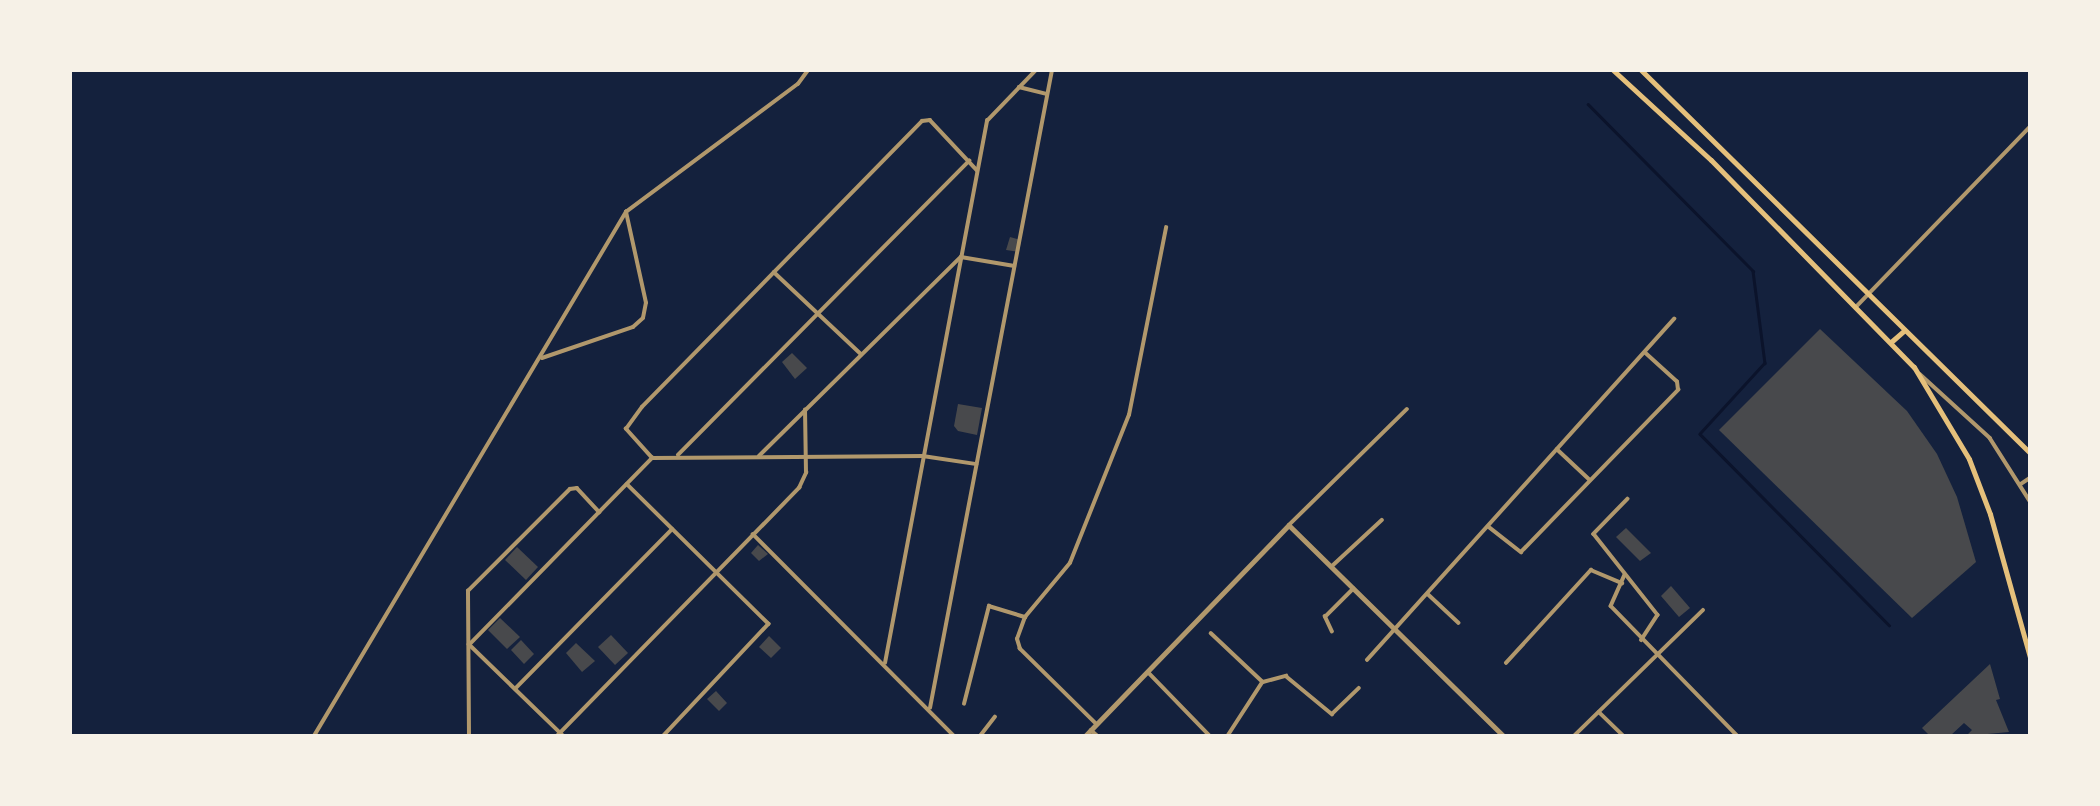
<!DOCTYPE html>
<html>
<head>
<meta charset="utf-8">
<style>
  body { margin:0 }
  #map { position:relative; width:2100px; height:806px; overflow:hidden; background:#14213d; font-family:"Roboto Condensed",sans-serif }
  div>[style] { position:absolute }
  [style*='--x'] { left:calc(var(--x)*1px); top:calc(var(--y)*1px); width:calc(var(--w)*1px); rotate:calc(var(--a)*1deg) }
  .stream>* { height:2.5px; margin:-1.25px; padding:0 1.25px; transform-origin:1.25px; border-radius:1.25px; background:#0b132b }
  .building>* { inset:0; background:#48494c }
  .minor>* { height:3.5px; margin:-1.75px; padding:0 1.75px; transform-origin:1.75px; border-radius:1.75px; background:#b1986c }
  .tertiary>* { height:4.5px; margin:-2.25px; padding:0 2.25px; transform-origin:2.25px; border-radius:2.25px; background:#b1986c }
  .secondary>* { height:5px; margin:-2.5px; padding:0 2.5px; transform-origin:2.5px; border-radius:2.5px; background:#e5c07b }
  span { translate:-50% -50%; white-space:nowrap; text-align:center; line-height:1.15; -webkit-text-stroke:7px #f6f1e7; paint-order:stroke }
  .frame { position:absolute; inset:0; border:72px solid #f6f1e7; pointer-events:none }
</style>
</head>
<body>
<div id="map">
  <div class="stream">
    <div style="--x:1588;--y:104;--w:235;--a:45.3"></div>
    <div style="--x:1753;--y:271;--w:93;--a:82.6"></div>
    <div style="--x:1765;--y:363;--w:96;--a:132.5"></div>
    <div style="--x:1700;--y:434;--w:269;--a:45.3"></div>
  </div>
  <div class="building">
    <div style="clip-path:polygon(1010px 237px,1021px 240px,1019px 252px,1006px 250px)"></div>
    <div style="clip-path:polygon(1820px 329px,1907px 411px,1937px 454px,1957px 497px,1976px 562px,1912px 618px,1719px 430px)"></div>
    <div style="clip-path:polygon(792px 353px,807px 368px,795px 379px,782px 362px)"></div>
    <div style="clip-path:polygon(958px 404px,982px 408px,977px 435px,958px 431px,954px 426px)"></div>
    <div style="clip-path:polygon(1626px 528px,1651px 553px,1640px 561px,1616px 537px)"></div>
    <div style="clip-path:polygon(758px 545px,768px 554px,759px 561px,751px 553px)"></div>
    <div style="clip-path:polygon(517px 547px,538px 567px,526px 580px,505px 560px)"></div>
    <div style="clip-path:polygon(1671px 586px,1690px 608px,1679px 617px,1661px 596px)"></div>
    <div style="clip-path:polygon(500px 618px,520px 637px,507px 649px,488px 630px)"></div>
    <div style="clip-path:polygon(611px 635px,628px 653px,615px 665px,598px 647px)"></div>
    <div style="clip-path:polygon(769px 636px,781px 648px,771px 658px,759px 647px)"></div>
    <div style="clip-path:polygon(521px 640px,534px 654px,524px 664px,511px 650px)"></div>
    <div style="clip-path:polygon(576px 643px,595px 661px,582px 672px,566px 653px)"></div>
    <div style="clip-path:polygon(1990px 664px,2000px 699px,1996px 700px,2009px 732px,1966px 736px,1972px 730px,1964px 723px,1950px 736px,1930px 736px,1922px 728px)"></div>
    <div style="clip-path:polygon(716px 691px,727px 703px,719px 711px,707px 699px)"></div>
  </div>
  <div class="minor">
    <div style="--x:1019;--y:87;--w:29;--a:14"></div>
    <div style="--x:774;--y:272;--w:120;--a:43.3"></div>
    <div style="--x:1857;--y:306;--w:249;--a:-46"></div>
    <div style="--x:542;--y:358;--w:96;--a:-18.8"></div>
    <div style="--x:633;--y:327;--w:13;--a:-42"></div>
    <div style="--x:643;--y:318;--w:15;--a:-79"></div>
    <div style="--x:646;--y:303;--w:93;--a:-102.4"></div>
    <div style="--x:1920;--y:374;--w:95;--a:42.4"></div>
    <div style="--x:1990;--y:438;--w:75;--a:57.6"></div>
    <div style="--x:1557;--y:449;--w:45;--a:43.2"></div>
    <div style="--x:678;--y:455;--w:414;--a:-45.3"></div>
    <div style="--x:759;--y:456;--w:284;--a:-44.6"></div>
    <div style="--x:961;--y:257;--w:54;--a:9.6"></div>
    <div style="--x:652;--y:458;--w:39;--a:-132"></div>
    <div style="--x:626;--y:429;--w:27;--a:-54"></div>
    <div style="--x:642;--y:407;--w:400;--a:-45.6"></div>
    <div style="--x:922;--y:121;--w:8;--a:-7"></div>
    <div style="--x:930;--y:120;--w:69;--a:46.8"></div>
    <div style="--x:627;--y:484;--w:199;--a:44.6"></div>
    <div style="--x:769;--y:624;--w:154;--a:133.2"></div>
    <div style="--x:2021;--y:484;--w:11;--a:-34"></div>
    <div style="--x:1628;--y:499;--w:49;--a:134.2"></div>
    <div style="--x:1594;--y:534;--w:103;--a:51.7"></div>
    <div style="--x:1658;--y:615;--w:30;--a:123"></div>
    <div style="--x:1289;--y:525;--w:165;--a:-44.5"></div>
    <div style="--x:1489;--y:527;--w:41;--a:38"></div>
    <div style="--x:1521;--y:552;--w:226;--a:-45.9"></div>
    <div style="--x:1678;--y:390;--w:8;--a:-97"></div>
    <div style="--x:1677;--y:382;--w:43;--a:-137.8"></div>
    <div style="--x:753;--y:534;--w:285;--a:45.1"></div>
    <div style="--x:1331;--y:567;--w:69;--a:-42.7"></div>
    <div style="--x:1625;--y:575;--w:34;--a:114"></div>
    <div style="--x:1611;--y:606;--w:182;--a:45.7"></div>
    <div style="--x:1428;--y:594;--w:42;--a:43.1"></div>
    <div style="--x:1332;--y:632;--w:17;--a:-115"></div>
    <div style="--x:1325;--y:617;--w:40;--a:-45"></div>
    <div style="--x:1211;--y:633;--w:71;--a:43.3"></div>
    <div style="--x:1263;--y:682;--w:64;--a:122.9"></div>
    <div style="--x:1367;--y:660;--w:459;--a:-48"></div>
    <div style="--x:885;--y:663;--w:552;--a:-79.34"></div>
    <div style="--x:987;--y:121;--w:71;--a:-46.1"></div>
    <div style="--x:1506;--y:663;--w:126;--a:-47.6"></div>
    <div style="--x:1591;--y:570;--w:34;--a:23"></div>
    <div style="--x:1149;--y:673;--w:88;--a:45.9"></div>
    <div style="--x:1263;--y:682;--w:24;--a:-15"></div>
    <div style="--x:1286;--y:676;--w:60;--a:39.6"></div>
    <div style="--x:1332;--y:714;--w:37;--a:-44"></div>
    <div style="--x:515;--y:689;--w:224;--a:-45.5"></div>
    <div style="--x:964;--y:704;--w:101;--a:-75.7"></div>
    <div style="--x:989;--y:606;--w:38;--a:17"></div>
    <div style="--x:930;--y:708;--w:650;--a:-79.17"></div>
    <div style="--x:1599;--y:712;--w:35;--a:44"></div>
    <div style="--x:1096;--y:724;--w:107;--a:-135.4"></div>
    <div style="--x:1020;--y:649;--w:10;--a:-107"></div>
    <div style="--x:1017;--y:639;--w:23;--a:-70"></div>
    <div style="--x:1025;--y:617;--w:70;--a:-50.2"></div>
    <div style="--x:1070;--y:563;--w:159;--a:-68.3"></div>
    <div style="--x:1129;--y:415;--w:191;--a:-78.8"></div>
    <div style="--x:1091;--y:730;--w:9;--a:41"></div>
    <div style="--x:314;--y:736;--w:610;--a:-59.23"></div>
    <div style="--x:626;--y:212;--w:214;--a:-36.7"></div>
    <div style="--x:798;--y:84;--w:17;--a:-54"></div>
    <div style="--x:469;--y:736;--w:145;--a:-90.4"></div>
    <div style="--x:468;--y:591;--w:144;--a:-45"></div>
    <div style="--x:570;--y:489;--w:7;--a:-8"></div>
    <div style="--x:577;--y:488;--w:33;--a:47"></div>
    <div style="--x:557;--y:736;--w:347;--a:-45.7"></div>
    <div style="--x:799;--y:488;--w:17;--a:-65"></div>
    <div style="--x:806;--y:473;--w:63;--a:-90.9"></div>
    <div style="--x:563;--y:736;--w:131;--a:-135.9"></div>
    <div style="--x:469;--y:645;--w:262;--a:-45.6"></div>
    <div style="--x:652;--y:458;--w:271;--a:-0.4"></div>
    <div style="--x:923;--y:456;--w:54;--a:8.6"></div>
    <div style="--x:980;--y:736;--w:24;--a:-52"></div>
    <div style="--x:1574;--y:736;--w:180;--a:-44.3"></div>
  </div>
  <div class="tertiary">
    <div style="--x:1085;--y:736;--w:293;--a:-46"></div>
    <div style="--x:1289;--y:525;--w:301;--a:44.5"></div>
  </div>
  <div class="secondary">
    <div style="--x:1613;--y:70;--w:133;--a:42.6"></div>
    <div style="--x:1711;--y:160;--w:290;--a:45.6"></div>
    <div style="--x:1914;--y:367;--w:107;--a:59.1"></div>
    <div style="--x:1969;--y:459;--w:59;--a:69.1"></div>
    <div style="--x:1990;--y:514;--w:148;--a:74.4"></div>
    <div style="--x:1641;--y:70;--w:546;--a:44.55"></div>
    <div style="--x:1891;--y:342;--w:18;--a:-41"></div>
  </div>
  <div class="frame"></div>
</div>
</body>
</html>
